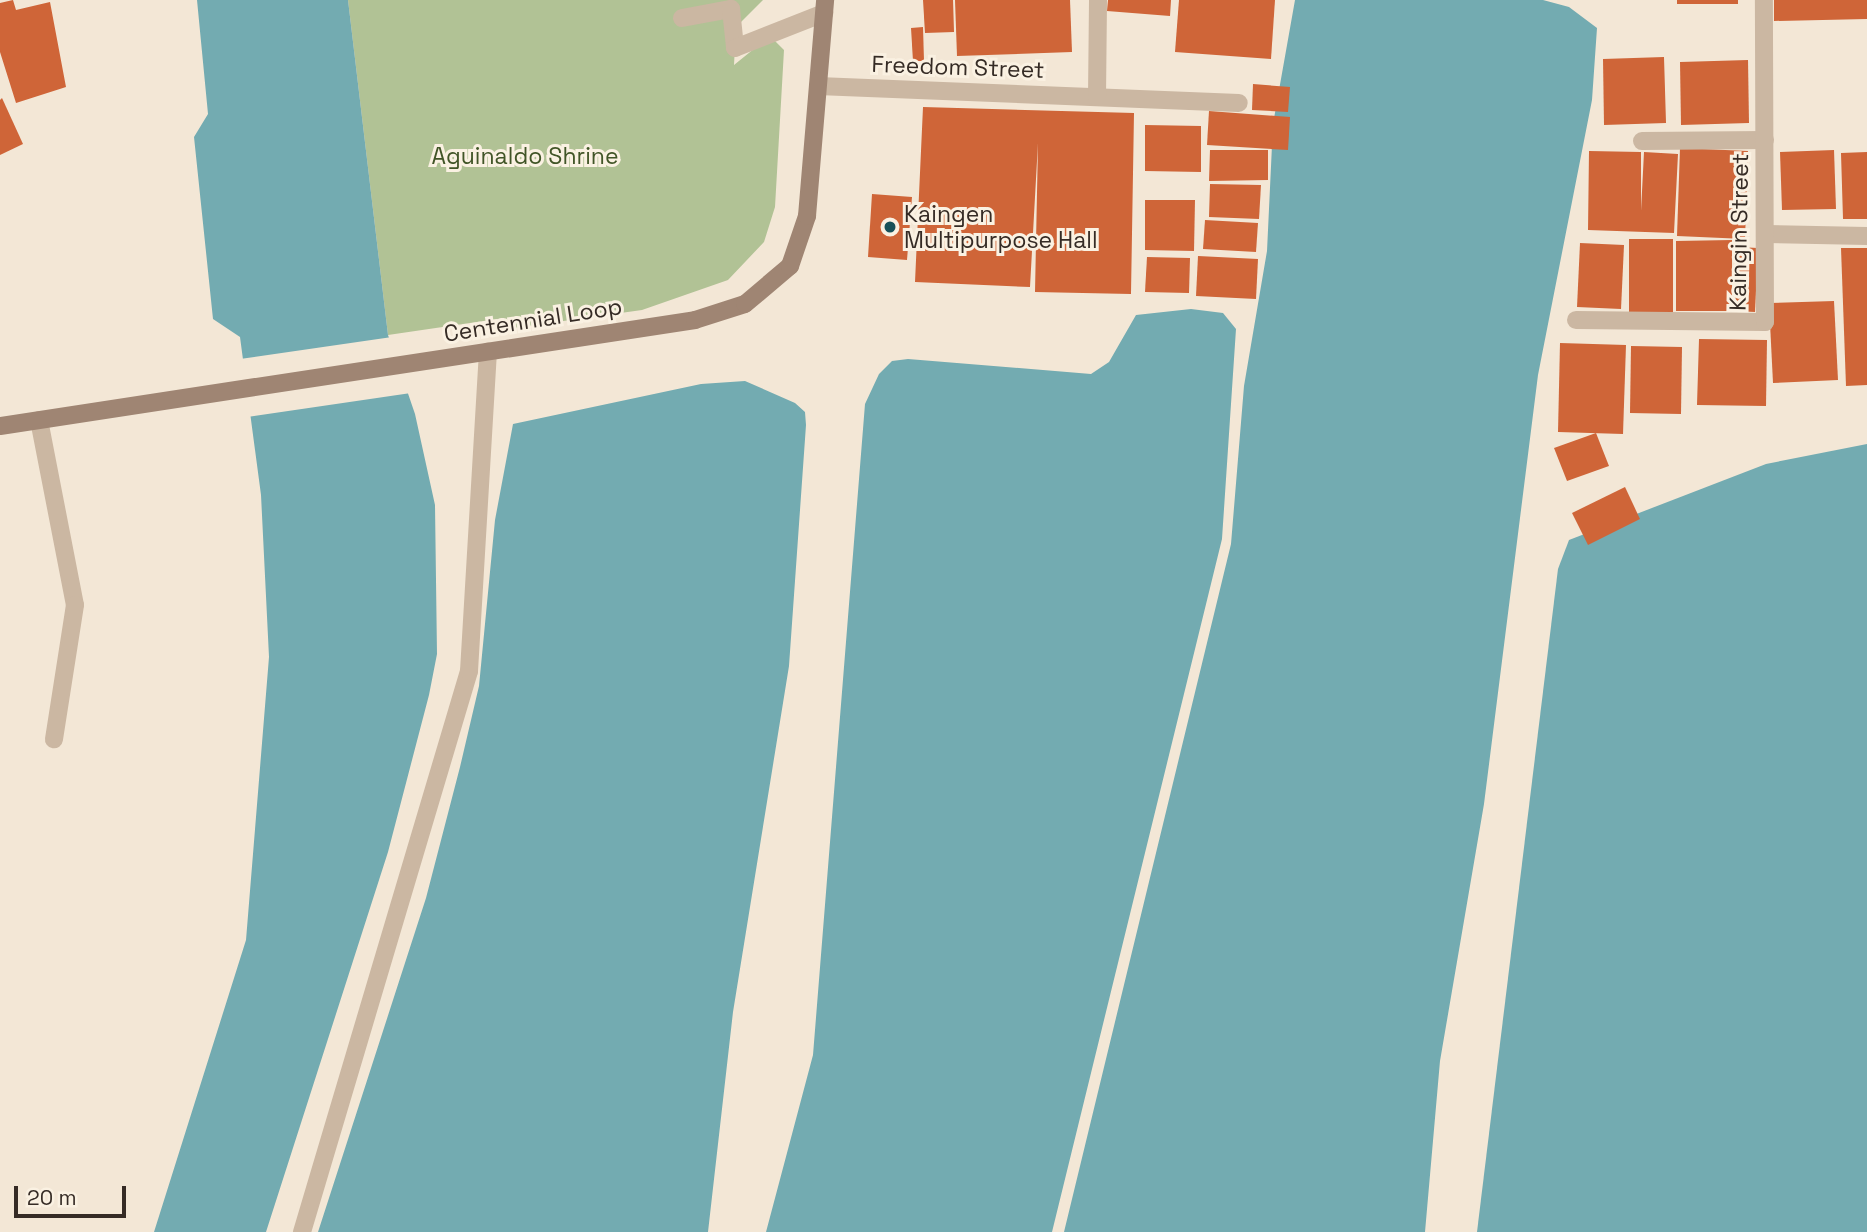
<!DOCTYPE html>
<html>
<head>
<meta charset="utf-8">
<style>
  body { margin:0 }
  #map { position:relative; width:1867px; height:1232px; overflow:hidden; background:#f3e7d6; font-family:"Space Grotesk",sans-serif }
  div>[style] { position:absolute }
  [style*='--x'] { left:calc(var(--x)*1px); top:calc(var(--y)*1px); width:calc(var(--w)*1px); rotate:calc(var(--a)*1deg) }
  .green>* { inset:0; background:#b1c295 }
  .water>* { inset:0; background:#73abb1 }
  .pier>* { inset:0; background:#f3e7d6 }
  .building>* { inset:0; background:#cf6538 }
  .service>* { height:18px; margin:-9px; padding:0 9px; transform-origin:9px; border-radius:9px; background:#cbb7a2 }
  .minor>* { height:18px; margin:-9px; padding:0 9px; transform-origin:9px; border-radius:9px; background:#cbb7a2 }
  .secondary>* { height:18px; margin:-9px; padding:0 9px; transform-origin:9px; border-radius:9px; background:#9f8573 }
  .dots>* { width:19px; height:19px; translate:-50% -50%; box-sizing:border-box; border:4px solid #faf1e2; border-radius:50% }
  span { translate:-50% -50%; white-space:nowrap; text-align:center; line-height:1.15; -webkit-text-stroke:6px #faf1e2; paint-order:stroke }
  .street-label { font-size:23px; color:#352b25 }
  .park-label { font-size:23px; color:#415527 }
  .poi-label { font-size:23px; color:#352b25 }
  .left { translate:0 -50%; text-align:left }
  .scale { position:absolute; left:14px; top:1186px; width:112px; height:32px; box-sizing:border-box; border:4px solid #352b25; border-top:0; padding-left:9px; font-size:21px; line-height:24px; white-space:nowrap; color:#352b25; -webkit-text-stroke:5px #faf1e2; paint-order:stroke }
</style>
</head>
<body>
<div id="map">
  <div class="green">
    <div style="clip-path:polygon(348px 0,763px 0,736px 27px,734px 65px,770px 36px,784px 50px,775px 207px,764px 242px,728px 280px,642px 310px,506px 329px,504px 318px,388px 335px)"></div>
  </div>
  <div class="water">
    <div style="clip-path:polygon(197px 0,348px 0,388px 335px,415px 414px,435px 505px,437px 654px,429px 695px,388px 852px,266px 1232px,154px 1232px,246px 940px,269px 657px,261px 495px,240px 337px,213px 319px,194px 137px,208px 114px)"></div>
    <div style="clip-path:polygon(1295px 0,1543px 0,1569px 7px,1597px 28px,1592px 100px,1538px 375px,1484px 804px,1440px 1061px,1425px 1232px,1064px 1232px,1231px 544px,1244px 386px,1267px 251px,1273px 124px)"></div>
    <div style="clip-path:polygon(1191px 309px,1223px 313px,1236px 329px,1222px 539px,1052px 1232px,766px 1232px,813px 1055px,865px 404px,879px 374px,892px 361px,908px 359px,1091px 374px,1109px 362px,1136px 315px)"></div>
    <div style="clip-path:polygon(745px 381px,795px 403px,805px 412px,806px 425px,789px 666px,733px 1012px,708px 1232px,318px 1232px,426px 898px,460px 767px,479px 686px,495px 520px,513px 424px,701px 384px)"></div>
    <div style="clip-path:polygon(1867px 444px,1867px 1232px,1477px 1232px,1558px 569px,1569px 540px,1766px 464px)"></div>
  </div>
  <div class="pier">
    <div style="clip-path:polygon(392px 337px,411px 393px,247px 417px,240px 359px)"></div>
  </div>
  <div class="building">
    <div style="clip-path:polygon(13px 0,16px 10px,50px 2px,66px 87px,16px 103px,0 52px,0 3px)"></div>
    <div style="clip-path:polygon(923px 0,953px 0,954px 32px,925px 33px)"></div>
    <div style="clip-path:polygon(955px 0,1070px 0,1072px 52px,957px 56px)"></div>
    <div style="clip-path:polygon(1108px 0,1171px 0,1170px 16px,1107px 11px)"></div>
    <div style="clip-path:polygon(1179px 0,1275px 0,1271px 59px,1175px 52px)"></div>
    <div style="clip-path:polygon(1677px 0,1738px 0,1738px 4px,1677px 4px)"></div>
    <div style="clip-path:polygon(1774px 0,1867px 0,1867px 19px,1774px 21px)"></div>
    <div style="clip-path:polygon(923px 27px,924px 61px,913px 61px,911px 28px)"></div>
    <div style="clip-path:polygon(1664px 57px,1666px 123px,1604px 125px,1603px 59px)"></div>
    <div style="clip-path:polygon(1748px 60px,1749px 123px,1681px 125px,1680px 62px)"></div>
    <div style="clip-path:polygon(1253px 84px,1290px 87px,1288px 112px,1252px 110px)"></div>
    <div style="clip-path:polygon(2px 98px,23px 144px,0 155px,0 100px)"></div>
    <div style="clip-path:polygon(923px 107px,1134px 113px,1131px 294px,1035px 292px,1038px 143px,1030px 287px,915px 282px)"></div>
    <div style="clip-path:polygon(1209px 111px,1290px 117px,1288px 150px,1207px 145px)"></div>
    <div style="clip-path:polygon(1145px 125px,1201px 126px,1201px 172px,1145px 171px)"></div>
    <div style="clip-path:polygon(1680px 148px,1748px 151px,1745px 239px,1677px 236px)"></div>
    <div style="clip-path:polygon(1210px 150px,1268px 150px,1268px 180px,1209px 181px)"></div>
    <div style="clip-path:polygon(1834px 150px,1836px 209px,1782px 210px,1780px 152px)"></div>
    <div style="clip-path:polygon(1589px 151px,1641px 152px,1641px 211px,1644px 152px,1678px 154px,1674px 233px,1588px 230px)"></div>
    <div style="clip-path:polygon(1867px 152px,1867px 219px,1843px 219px,1841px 153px)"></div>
    <div style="clip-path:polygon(1210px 184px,1261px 185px,1259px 219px,1209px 217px)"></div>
    <div style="clip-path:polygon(872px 194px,912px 197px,907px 260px,868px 257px)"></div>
    <div style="clip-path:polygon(1145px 200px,1195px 200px,1194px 251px,1145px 250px)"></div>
    <div style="clip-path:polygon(1205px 220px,1258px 223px,1256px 252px,1203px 249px)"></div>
    <div style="clip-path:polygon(1629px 239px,1673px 239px,1673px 313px,1629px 313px)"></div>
    <div style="clip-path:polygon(1732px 240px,1732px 311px,1676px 311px,1676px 241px)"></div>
    <div style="clip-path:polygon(1580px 243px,1624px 245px,1621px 309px,1577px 307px)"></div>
    <div style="clip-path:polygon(1738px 247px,1758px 248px,1755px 312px,1735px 311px)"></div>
    <div style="clip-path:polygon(1841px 248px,1867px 248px,1867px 385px,1846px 386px)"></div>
    <div style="clip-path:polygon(1198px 256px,1258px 259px,1256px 299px,1196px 296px)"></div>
    <div style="clip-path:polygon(1147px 257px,1190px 258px,1189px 293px,1145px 292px)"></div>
    <div style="clip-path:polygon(1834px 301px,1838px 380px,1773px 383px,1769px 303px)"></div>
    <div style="clip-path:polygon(1699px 339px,1767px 340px,1766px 406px,1697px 405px)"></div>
    <div style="clip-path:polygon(1560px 343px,1626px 345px,1623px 434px,1558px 432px)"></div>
    <div style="clip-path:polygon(1631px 346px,1682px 347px,1681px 414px,1630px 413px)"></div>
    <div style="clip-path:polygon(1596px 433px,1609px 466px,1567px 481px,1554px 448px)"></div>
    <div style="clip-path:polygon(1625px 487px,1640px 519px,1588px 545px,1572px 513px)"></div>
  </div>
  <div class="service">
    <div style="--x:682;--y:18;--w:50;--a:-10.4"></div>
    <div style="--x:731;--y:9;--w:39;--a:84"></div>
    <div style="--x:735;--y:48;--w:96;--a:-21.5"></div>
    <div style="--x:39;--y:420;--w:188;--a:79"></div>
    <div style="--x:75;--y:605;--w:136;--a:98.9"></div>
  </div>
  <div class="minor">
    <div style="--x:818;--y:86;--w:421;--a:2.3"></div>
    <div style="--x:1097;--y:97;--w:97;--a:-89.4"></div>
    <div style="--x:1642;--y:141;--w:123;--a:-0.5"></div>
    <div style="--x:1766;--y:234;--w:101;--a:1.1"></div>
    <div style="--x:1576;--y:320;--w:189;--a:0.6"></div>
    <div style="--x:1765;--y:322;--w:322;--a:-90.2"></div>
    <div style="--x:302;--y:1232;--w:585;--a:-73.42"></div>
    <div style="--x:469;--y:671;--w:320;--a:-86.6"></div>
  </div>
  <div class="secondary">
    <div style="--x:0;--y:426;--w:703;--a:-8.67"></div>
    <div style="--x:695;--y:320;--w:52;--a:-17.7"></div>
    <div style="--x:745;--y:304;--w:59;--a:-40.2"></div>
    <div style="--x:790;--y:266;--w:53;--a:-71.2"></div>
    <div style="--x:807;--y:216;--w:217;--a:-85.2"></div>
  </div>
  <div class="dots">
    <div style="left:890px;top:227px;background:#185159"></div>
  </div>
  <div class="street-label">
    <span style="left:958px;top:67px;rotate:2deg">Freedom Street</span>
    <span style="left:1739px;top:232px;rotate:-89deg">Kaingin Street</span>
    <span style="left:533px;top:320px;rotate:-9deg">Centennial Loop</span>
  </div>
  <div class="park-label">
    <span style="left:525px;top:156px">Aguinaldo Shrine</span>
  </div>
  <div class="poi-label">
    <span class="left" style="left:904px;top:227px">Kaingen<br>Multipurpose Hall</span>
  </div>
  <div class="scale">20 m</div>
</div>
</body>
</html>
